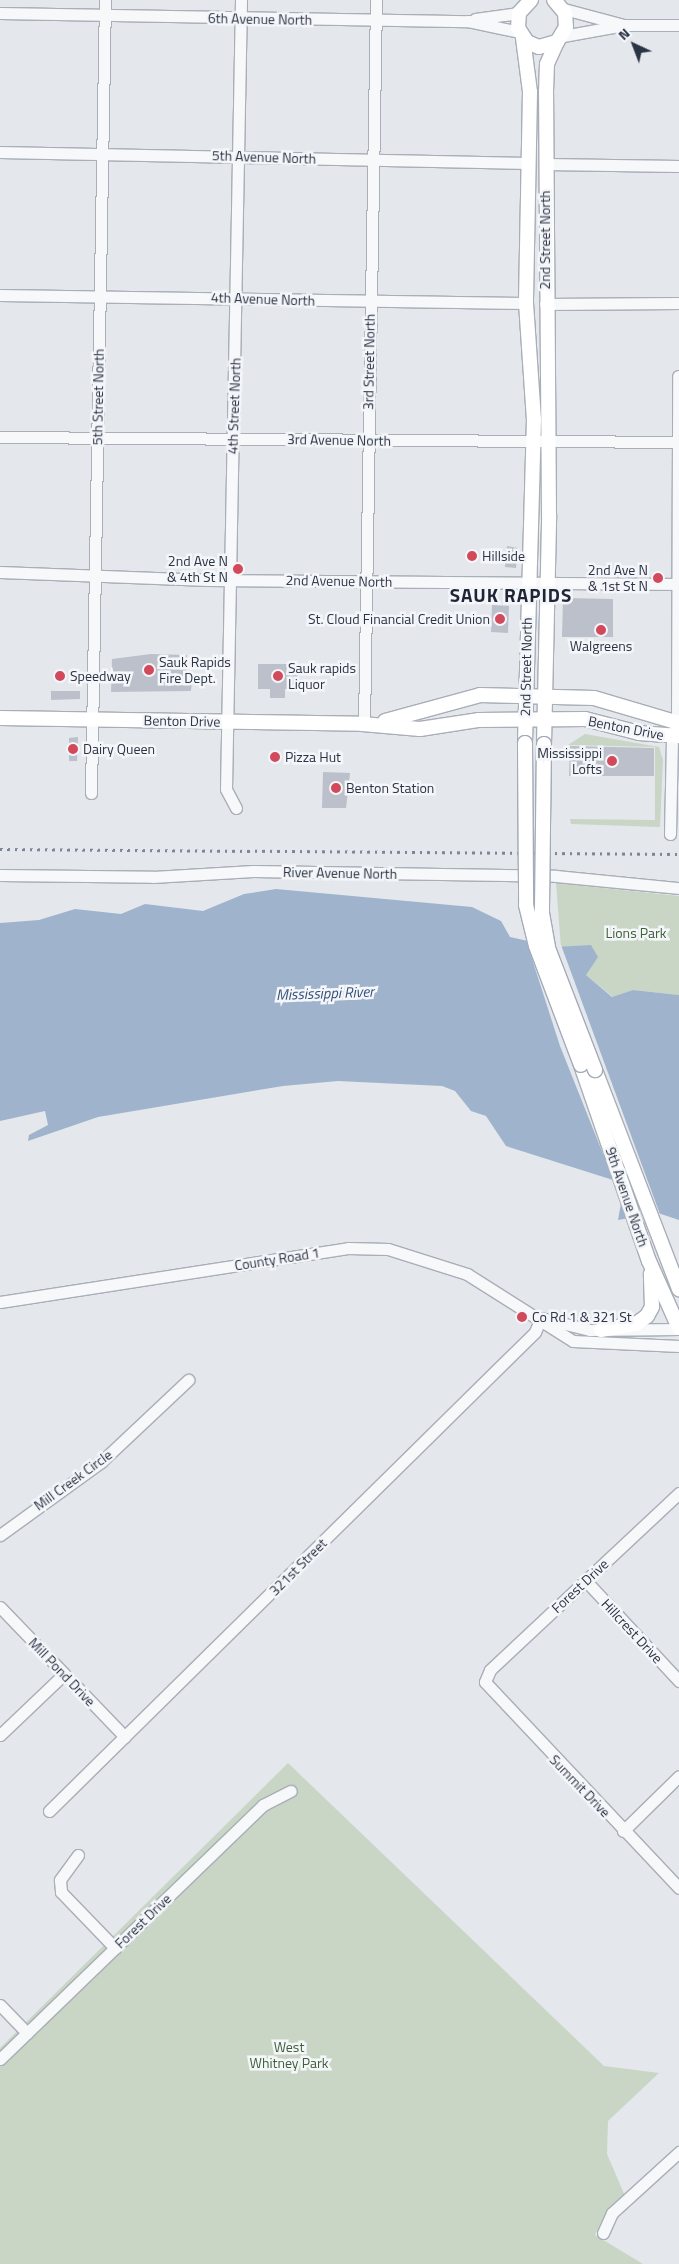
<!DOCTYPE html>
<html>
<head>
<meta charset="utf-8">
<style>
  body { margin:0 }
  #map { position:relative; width:679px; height:2264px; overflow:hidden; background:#e4e7ec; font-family:"Titillium Web",sans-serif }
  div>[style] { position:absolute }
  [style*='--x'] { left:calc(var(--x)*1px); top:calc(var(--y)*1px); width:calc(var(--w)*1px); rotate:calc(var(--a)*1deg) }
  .green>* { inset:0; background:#c9d6c5 }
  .water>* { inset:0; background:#9fb4cc }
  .pier>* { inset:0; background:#e4e7ec }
  .building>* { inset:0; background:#bbc0ca }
  .roads { filter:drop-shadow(1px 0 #a9aeb7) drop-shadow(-1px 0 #a9aeb7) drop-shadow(0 1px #a9aeb7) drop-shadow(0 -1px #a9aeb7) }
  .minor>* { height:11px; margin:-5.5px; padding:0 5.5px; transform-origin:5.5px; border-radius:5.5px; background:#f7f8fa }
  .major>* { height:14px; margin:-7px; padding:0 7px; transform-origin:7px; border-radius:7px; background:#fff }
  .rail>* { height:2.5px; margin-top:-1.25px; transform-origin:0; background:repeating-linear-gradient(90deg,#7d8696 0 2.5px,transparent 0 7.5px) }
  .bridges { filter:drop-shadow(1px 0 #a3abb8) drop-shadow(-1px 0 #a3abb8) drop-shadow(0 1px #a3abb8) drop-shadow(0 -1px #a3abb8) }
  .major-bridge>* { height:14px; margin:-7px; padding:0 7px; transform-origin:7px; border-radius:7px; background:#fff }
  .dots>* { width:14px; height:14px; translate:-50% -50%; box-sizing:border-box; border:2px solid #f4f6f9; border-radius:50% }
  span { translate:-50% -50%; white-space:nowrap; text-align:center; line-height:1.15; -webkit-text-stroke:5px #f4f6f9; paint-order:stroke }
  .street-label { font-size:14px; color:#2b3445 }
  .poi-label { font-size:14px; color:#2b3445 }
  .left { translate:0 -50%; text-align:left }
  .right { translate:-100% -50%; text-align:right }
  .park-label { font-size:14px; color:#3f6138 }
  .water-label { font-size:15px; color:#34527a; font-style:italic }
  .district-label { font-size:19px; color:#1d2536; font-weight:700; letter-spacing:1px }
  .north { position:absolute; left:609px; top:20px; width:50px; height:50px; -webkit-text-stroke:4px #f4f6f9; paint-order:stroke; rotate:317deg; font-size:14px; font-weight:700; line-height:20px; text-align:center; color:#2b3445 }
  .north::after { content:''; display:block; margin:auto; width:18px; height:22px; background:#2b3445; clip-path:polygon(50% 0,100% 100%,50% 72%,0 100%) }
</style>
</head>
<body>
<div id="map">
  <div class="green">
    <div style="clip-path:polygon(585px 734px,659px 747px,663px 760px,660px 827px,571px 824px,570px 819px,655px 820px,655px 747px,568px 745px)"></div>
    <div style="clip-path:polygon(556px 883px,679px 896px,679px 995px,633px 990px,613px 997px,586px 975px,571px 948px,561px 948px)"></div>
    <div style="clip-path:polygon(288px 1763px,604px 2066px,659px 2073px,608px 2121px,607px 2154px,625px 2196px,605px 2214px,595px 2235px,643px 2264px,0 2264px,0 2048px)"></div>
  </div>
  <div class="water">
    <div style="clip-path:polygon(276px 889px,472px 907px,501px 921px,510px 937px,555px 947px,591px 945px,598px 957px,586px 975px,612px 997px,633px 990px,679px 995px,679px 1220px,658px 1213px,618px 1220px,621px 1203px,613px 1180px,506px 1146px,486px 1116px,471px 1111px,455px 1091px,442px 1086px,338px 1081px,283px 1086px,98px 1117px,28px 1141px,29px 1135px,48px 1125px,45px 1111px,0 1121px,0 923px,39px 920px,75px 909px,121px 914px,145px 904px,203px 911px,244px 894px)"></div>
  </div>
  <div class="pier">
    <div style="clip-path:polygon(525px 937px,561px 945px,661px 1217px,629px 1219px,560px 1046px)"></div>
  </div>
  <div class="building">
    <div style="clip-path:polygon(507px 546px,518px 548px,516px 568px,505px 567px)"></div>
    <div style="clip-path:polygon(563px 598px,613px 599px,613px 637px,562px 637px)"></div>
    <div style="clip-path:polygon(492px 605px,509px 606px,508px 633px,491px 632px)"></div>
    <div style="clip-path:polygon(151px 654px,187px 655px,186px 683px,192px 681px,191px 691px,111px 692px,112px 659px)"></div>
    <div style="clip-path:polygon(258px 664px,298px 664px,298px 689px,285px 689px,285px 698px,270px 698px,270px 689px,258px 689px)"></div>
    <div style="clip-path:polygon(51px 691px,80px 691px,80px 699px,51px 700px)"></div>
    <div style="clip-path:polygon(78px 737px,77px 761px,69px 761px,69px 738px)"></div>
    <div style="clip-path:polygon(570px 746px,654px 748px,654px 776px,569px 776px)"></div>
    <div style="clip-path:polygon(323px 772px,350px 773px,346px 808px,322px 808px)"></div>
  </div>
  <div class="roads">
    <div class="minor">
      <div style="--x:564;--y:9;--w:62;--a:14.9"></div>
      <div style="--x:624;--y:25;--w:55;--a:0"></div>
      <div style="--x:0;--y:13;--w:468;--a:1"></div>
      <div style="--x:468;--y:21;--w:52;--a:12.2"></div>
      <div style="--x:475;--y:19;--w:44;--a:-7.8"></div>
      <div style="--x:563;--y:36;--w:62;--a:-10.2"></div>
      <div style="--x:0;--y:152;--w:529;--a:1.19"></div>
      <div style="--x:546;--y:164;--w:133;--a:0.9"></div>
      <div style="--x:0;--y:295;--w:526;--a:0.87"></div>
      <div style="--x:545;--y:304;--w:134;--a:-0.4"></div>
      <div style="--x:0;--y:437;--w:677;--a:0.42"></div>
      <div style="--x:0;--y:572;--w:208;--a:2.2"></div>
      <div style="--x:208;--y:580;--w:471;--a:0.5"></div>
      <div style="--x:364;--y:724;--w:724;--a:-89.05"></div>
      <div style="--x:91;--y:793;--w:793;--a:-88.99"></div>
      <div style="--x:236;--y:808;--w:21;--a:-118"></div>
      <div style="--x:226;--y:789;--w:789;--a:-88.91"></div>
      <div style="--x:670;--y:834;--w:98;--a:-88.8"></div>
      <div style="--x:672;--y:736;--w:14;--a:-69"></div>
      <div style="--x:677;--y:723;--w:347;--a:-89.8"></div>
      <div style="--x:0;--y:875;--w:153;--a:0.7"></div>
      <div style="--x:153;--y:877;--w:100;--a:-3.4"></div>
      <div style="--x:253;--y:871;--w:303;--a:0.9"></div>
      <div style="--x:556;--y:876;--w:124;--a:5.6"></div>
      <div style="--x:0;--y:1302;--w:352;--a:-8.8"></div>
      <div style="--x:348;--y:1248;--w:40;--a:1.4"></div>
      <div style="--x:388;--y:1249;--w:83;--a:17.6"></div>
      <div style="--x:467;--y:1274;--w:125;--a:32.3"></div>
      <div style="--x:573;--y:1341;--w:106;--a:2.7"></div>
      <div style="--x:541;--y:1318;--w:50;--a:13.8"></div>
      <div style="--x:590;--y:1330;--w:89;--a:-0.6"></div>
      <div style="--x:679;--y:1493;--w:259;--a:136.9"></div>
      <div style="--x:490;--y:1670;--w:13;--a:113"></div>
      <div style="--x:485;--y:1682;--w:283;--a:46.7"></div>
      <div style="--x:0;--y:1535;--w:125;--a:-35.9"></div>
      <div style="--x:101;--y:1462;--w:120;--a:-43.3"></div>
      <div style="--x:586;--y:1581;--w:137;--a:47.1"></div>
      <div style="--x:0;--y:1607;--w:180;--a:46.1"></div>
      <div style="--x:0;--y:1735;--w:88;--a:-43.6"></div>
      <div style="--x:49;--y:1811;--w:682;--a:-44.58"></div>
      <div style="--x:535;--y:1332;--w:15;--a:-67"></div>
      <div style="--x:623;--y:1831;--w:78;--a:-44.5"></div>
      <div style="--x:78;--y:1855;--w:31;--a:126"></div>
      <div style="--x:60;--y:1880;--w:12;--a:85"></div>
      <div style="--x:61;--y:1892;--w:78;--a:46"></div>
      <div style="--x:0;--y:2005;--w:39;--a:46"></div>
      <div style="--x:0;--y:2059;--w:366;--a:-44"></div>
      <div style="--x:263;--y:1805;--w:31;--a:-27"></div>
      <div style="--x:603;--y:2233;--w:22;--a:-66"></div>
      <div style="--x:612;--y:2213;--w:91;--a:-42.3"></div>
    </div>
    <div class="major">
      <div style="--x:531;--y:0;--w:18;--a:133"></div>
      <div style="--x:519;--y:13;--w:15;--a:94"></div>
      <div style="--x:518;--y:28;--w:17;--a:57"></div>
      <div style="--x:527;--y:42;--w:13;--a:23"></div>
      <div style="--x:539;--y:47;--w:19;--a:-16"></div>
      <div style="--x:557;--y:42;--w:17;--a:-59"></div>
      <div style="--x:566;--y:27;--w:14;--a:-94"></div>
      <div style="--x:565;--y:13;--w:17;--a:-130"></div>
      <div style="--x:523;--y:38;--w:54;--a:82.6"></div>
      <div style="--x:530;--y:92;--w:211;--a:91.1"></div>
      <div style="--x:526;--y:303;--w:116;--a:86.1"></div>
      <div style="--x:534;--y:419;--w:324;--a:91.6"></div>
      <div style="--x:0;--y:718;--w:362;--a:0.9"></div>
      <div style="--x:362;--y:724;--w:58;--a:4.9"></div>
      <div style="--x:420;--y:729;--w:60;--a:-8.7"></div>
      <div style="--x:479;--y:720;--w:106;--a:-0.5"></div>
      <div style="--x:585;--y:719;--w:56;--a:14.5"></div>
      <div style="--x:639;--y:733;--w:40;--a:4.3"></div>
      <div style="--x:385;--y:721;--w:98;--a:-15.3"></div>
      <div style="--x:480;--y:695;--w:114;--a:1.5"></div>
      <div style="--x:594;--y:698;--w:89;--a:16.4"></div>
      <div style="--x:544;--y:744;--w:229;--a:-88.7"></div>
      <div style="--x:549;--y:515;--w:423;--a:-90.4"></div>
      <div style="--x:546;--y:92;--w:28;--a:-88"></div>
      <div style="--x:547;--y:64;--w:24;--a:-66"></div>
      <div style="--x:581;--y:1065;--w:207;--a:70.9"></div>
      <div style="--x:649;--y:1261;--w:73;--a:65.9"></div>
      <div style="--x:595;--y:1070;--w:235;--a:69"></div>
      <div style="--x:601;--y:1330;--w:36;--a:-10"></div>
      <div style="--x:636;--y:1324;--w:14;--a:-36"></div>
      <div style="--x:647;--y:1316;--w:10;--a:-61"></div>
      <div style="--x:652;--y:1307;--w:33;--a:-92"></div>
    </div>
  </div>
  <div class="rail">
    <div style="--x:0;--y:849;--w:679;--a:0.42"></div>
  </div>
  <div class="bridges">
    <div class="major-bridge">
      <div style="--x:525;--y:743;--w:162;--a:89.6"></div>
      <div style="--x:526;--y:905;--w:42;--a:76.3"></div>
      <div style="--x:536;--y:946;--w:127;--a:69.3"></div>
      <div style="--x:544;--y:744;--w:169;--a:90.7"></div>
      <div style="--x:542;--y:913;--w:36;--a:80"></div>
      <div style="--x:548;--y:948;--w:131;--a:68.9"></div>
    </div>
  </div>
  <div class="dots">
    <div style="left:472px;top:556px;background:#d1495b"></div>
    <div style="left:238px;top:569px;background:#d1495b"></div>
    <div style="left:658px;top:578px;background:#d1495b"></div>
    <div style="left:500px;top:619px;background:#d1495b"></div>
    <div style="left:601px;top:630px;background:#d1495b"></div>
    <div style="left:149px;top:670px;background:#d1495b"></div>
    <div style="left:60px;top:676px;background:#d1495b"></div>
    <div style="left:278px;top:676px;background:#d1495b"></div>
    <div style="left:73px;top:749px;background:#d1495b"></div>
    <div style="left:275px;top:757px;background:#d1495b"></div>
    <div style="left:612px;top:761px;background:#d1495b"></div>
    <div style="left:336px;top:788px;background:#d1495b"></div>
    <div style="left:522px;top:1317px;background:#d1495b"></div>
  </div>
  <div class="street-label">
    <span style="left:260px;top:19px;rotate:1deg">6th Avenue North</span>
    <span style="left:264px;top:157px;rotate:2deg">5th Avenue North</span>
    <span style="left:545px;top:240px;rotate:-90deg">2nd Street North</span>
    <span style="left:263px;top:299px;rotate:2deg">4th Avenue North</span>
    <span style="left:369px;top:362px;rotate:-89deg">3rd Street North</span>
    <span style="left:98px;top:397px;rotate:-89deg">5th Street North</span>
    <span style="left:234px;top:406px;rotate:-88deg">4th Street North</span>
    <span style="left:339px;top:440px;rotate:1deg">3rd Avenue North</span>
    <span style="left:339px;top:581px;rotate:1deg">2nd Avenue North</span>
    <span style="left:526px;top:667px;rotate:-89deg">2nd Street North</span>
    <span style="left:182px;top:721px;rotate:1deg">Benton Drive</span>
    <span style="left:626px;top:728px;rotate:11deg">Benton Drive</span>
    <span style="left:340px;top:873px;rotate:1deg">River Avenue North</span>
    <span style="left:627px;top:1197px;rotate:71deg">9th Avenue North</span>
    <span style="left:277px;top:1259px;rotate:-9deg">County Road 1</span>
    <span style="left:73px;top:1480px;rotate:-36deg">Mill Creek Circle</span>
    <span style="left:298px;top:1567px;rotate:-45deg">321st Street</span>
    <span style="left:580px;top:1586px;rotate:-43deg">Forest Drive</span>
    <span style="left:632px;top:1631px;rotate:47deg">Hillcrest Drive</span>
    <span style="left:62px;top:1672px;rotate:46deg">Mill Pond Drive</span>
    <span style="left:580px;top:1786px;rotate:46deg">Summit Drive</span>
    <span style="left:143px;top:1921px;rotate:-44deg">Forest Drive</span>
  </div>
  <div class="poi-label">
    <span class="left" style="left:482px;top:556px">Hillside</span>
    <span class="right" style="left:228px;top:569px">2nd Ave N<br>&amp; 4th St N</span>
    <span class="right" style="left:648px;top:578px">2nd Ave N<br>&amp; 1st St N</span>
    <span class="right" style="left:490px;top:619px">St. Cloud Financial Credit Union</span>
    <span style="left:601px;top:646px">Walgreens</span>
    <span class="left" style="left:159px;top:670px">Sauk Rapids<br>Fire Dept.</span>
    <span class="left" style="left:288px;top:676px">Sauk rapids<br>Liquor</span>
    <span class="left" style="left:70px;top:676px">Speedway</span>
    <span class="left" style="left:83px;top:749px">Dairy Queen</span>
    <span class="right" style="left:602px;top:761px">Mississippi<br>Lofts</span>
    <span class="left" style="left:285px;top:757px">Pizza Hut</span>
    <span class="left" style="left:346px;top:788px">Benton Station</span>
    <span class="left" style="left:532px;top:1317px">Co Rd 1 &amp; 321 St</span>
  </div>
  <div class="park-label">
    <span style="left:636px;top:933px">Lions Park</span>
    <span style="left:289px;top:2055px">West<br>Whitney Park</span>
  </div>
  <div class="water-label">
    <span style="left:325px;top:993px;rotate:-2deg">Mississippi River</span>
  </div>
  <div class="district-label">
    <span style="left:511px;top:595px">SAUK RAPIDS</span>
  </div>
  <div class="north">N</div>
</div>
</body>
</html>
